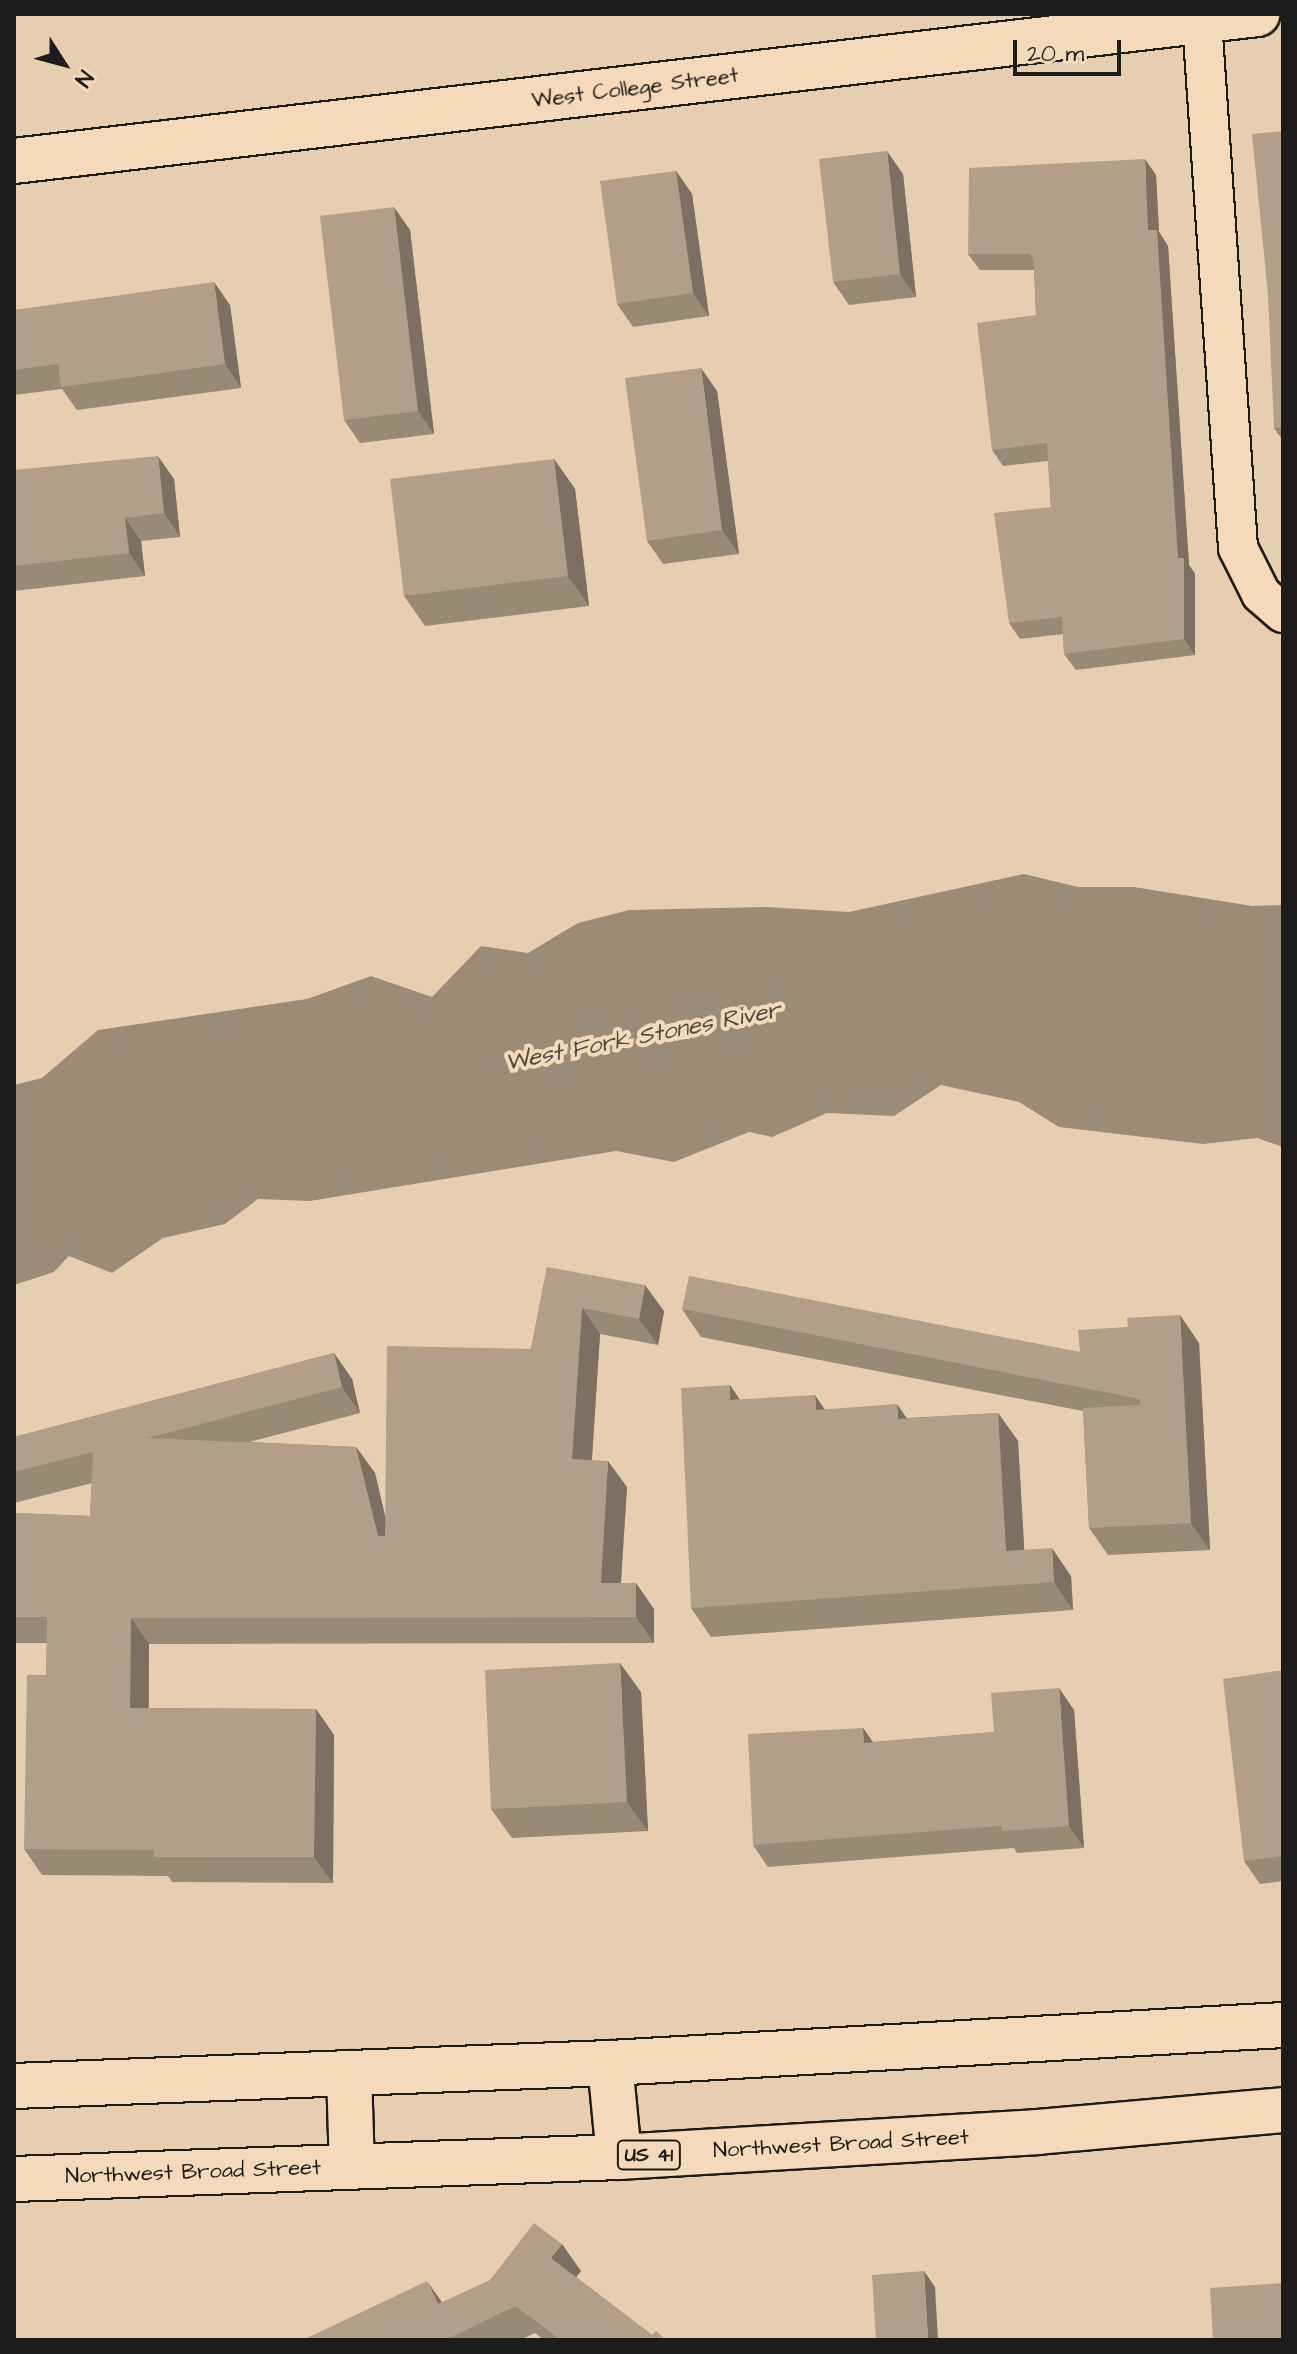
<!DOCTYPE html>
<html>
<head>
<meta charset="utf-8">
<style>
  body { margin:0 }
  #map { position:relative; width:1297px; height:2354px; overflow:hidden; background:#e8ceb1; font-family:"Architects Daughter",sans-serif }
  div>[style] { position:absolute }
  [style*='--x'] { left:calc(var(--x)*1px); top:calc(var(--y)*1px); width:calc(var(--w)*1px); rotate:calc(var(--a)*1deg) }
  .water>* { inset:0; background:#9d8b7a }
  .roads { filter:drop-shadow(2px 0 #1c1c1c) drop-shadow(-2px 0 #1c1c1c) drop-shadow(0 2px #1c1c1c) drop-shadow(0 -2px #1c1c1c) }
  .street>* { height:38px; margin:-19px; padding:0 19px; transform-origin:19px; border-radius:19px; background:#f5d9bb }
  .secondary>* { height:44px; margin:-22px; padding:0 22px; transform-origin:22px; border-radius:22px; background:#f5d9bb }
  .primary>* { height:44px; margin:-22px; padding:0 22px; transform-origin:22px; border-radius:22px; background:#f5d9bb }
  .wall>* { inset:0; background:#998977 }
  .shaded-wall>* { inset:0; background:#7d6f61 }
  .building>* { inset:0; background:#b29f8a }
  span { translate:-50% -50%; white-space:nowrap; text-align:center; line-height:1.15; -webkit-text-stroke:8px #f5d9bb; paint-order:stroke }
  .shield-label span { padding:2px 6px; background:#f5d9bb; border:2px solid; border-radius:6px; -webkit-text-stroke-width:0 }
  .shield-label { font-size:20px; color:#1c1c1c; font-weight:700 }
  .street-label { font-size:22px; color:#1c1c1c }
  .water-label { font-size:24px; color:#504842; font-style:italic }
  .frame { position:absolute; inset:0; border:16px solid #1c1c1c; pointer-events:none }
  .north { position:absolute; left:24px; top:24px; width:80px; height:80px; -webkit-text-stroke:6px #f5d9bb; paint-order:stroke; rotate:126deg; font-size:22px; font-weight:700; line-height:32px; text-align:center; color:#1c1c1c }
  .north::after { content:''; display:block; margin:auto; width:28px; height:36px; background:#1c1c1c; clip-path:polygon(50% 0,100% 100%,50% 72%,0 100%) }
  .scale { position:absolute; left:1013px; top:40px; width:108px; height:36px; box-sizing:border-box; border:4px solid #1c1c1c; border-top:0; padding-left:10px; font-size:24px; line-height:28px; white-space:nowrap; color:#1c1c1c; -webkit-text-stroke:6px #f5d9bb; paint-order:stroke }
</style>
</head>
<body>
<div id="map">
  <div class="water">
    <div style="clip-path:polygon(1024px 874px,1078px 887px,1134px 887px,1252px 906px,1283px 905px,1283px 1147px,1257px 1138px,1203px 1144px,1059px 1127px,1019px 1102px,941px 1085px,894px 1116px,827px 1113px,772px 1137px,749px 1132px,674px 1162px,616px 1151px,310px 1201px,258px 1199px,225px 1224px,163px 1238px,112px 1273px,69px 1256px,54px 1272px,14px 1285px,14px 1085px,42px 1078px,98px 1030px,307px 999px,371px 976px,432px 997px,481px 946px,528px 953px,578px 923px,629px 910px,767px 907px,849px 912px)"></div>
  </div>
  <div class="roads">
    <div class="street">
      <div style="--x:1202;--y:21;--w:528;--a:86.09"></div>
      <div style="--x:1238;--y:548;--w:51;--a:63.4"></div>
      <div style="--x:1261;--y:594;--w:29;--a:41"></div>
    </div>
    <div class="secondary">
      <div style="--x:14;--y:161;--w:1252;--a:-6.74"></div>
    </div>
    <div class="primary">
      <div style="--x:610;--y:2063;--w:94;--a:84.5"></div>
      <div style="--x:349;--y:2073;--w:93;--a:88.2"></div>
      <div style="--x:14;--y:2086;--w:596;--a:-2.21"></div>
      <div style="--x:610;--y:2063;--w:674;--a:-3.23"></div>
      <div style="--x:14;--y:2179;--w:605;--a:-2.08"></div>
      <div style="--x:619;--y:2157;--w:420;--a:-3.4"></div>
      <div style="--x:1038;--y:2132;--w:246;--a:-5.1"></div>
    </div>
  </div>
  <div class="wall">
    <div style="clip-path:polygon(1283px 131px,1283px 441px,1274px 428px)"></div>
    <div style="clip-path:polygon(676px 171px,692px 194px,709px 316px,633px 327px,617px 304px)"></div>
    <div style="clip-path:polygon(903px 174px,916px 297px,849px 305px,833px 282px)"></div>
    <div style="clip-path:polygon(1156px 175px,1159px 232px,1168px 246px,1189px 565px,1195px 574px,1195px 655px,1076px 670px,1064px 654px,1063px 634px,1020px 639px,1009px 623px,1051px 507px,1048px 461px,1003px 466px,992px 450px,1036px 315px,1034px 270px,980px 270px,968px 254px)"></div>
    <div style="clip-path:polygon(410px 230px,434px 434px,360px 443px,344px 420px)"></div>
    <div style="clip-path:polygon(230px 305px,241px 388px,77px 410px,62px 389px,14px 395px,14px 310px)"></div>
    <div style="clip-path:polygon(717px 391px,739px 554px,663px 564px,647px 541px)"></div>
    <div style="clip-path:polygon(554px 459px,575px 489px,589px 606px,425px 626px,404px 596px)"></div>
    <div style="clip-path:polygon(14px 470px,174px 479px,180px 537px,141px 541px,145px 576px,14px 591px)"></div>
    <div style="clip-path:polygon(547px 1267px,664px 1311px,658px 1345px,600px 1334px,592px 1460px,627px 1487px,621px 1583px,654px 1609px,654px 1643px,149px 1644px,149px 1708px,316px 1709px,334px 1735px,333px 1883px,172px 1882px,168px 1876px,42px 1875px,24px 1849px,46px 1675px,47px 1643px,14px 1643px,14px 1513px,90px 1516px,92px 1483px,14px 1503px,14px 1437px,334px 1353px,352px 1379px,360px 1413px,249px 1442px,356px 1447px,375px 1473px,385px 1517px,531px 1349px)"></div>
    <div style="clip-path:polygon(682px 1309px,1080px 1352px,1199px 1343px,1210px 1550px,1108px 1555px,1089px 1528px,1083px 1411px,701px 1337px)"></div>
    <div style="clip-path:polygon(740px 1400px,907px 1418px,998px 1413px,1018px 1441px,1024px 1550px,1071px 1576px,1073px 1610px,711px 1637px,691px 1608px)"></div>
    <div style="clip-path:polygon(1283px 1670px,1283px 1881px,1260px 1884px,1244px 1861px)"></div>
    <div style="clip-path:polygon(641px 1692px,648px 1831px,512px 1838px,491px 1809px)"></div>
    <div style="clip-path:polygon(1074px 1710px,1084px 1848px,1017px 1853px,1014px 1848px,768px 1867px,753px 1845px,863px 1728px,873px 1742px,994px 1732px)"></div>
    <div style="clip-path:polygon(581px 2271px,576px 2277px,652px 2335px,666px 2340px,544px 2340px,535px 2333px,520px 2340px,303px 2340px,442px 2303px)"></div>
  </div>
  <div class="shaded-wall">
    <div style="clip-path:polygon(887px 151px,903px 174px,916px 297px,900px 274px)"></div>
    <div style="clip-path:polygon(1145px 159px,1156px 175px,1159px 232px,1168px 246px,1189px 565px,1195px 574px,1195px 655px,1184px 639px,1178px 558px,1148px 230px)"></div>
    <div style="clip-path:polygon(676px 171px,692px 194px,709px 316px,693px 293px)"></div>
    <div style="clip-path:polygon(394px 207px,410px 230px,434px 434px,418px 411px)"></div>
    <div style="clip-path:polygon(214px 282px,230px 305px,241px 388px,225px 364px)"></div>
    <div style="clip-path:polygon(701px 368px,717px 391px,739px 554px,722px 530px)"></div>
    <div style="clip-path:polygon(158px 456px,174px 479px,180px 537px,164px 513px)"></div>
    <div style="clip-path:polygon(554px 459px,575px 489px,589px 606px,568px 576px)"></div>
    <div style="clip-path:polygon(125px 518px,141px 541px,145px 576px,129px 553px)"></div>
    <div style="clip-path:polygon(645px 1285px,664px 1311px,658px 1345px,639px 1319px)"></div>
    <div style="clip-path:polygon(582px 1308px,600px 1334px,590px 1485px,572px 1459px)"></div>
    <div style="clip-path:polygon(1180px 1315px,1199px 1343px,1210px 1550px,1191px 1523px)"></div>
    <div style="clip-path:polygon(334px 1353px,352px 1379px,360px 1413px,342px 1387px)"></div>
    <div style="clip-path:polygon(730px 1385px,749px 1413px,730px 1400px)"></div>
    <div style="clip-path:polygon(815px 1395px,834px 1423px,816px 1410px)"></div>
    <div style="clip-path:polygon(897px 1404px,917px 1433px,898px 1419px)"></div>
    <div style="clip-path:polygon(998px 1413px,1018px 1441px,1026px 1579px,1006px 1551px)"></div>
    <div style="clip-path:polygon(356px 1447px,375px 1473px,396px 1562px,378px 1536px)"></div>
    <div style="clip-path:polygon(608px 1461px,627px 1487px,619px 1609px,601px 1583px)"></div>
    <div style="clip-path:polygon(1052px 1548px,1071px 1576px,1073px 1610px,1054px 1582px)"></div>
    <div style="clip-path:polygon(636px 1583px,654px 1609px,654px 1643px,636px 1617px)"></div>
    <div style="clip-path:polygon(131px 1618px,149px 1644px,148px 1734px,130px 1708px)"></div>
    <div style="clip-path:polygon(620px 1663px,641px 1692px,648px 1831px,627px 1802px)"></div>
    <div style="clip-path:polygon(1059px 1688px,1074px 1710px,1084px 1848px,1069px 1826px)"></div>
    <div style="clip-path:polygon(316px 1709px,334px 1735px,333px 1883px,314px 1857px)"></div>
    <div style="clip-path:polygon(863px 1728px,878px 1750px,864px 1743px)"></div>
    <div style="clip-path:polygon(562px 2244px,581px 2271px,570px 2285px,551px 2258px)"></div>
    <div style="clip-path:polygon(924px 2271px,935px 2287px,938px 2340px,928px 2340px)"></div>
    <div style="clip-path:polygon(427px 2281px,446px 2308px,438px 2304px)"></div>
  </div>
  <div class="building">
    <div style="clip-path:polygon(1283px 131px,1283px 428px,1274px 428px,1268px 295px,1252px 134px)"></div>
    <div style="clip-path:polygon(887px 151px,900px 274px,833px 282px,819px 159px)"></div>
    <div style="clip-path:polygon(1145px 159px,1148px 230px,1157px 230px,1178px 558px,1184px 558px,1184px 639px,1064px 654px,1062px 617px,1009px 623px,994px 513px,1051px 507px,1047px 443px,992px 450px,977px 323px,1036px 315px,1034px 263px,1030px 254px,968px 254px,969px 168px)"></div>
    <div style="clip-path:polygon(676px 171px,693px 293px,617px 304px,600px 181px)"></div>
    <div style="clip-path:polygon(394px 207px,418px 411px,344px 420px,320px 216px)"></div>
    <div style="clip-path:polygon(214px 282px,225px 364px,61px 387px,58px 364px,14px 370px,14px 310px)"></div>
    <div style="clip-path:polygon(701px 368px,722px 530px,647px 541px,625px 378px)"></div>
    <div style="clip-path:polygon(158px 456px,164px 513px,125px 518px,129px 553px,14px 566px,14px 470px)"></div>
    <div style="clip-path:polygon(554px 459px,568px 576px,404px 596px,390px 479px)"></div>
    <div style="clip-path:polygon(547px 1267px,645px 1285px,639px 1319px,582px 1308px,572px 1459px,608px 1461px,601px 1583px,636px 1583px,636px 1617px,131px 1618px,130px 1708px,316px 1709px,314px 1857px,154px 1857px,154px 1850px,24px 1849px,27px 1675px,46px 1675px,47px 1617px,14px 1617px,14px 1513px,90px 1516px,93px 1452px,14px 1472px,14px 1437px,334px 1353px,342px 1387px,148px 1438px,356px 1447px,378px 1536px,385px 1536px,387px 1346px,531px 1349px)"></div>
    <div style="clip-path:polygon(689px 1276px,1080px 1352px,1078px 1330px,1128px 1327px,1127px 1318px,1180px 1315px,1191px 1523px,1089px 1528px,1083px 1408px,1140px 1405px,1140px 1399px,682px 1309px)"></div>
    <div style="clip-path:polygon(730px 1385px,730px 1400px,815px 1395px,816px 1410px,897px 1404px,898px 1419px,998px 1413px,1006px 1551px,1052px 1548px,1054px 1582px,691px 1608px,681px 1388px)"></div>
    <div style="clip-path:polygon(620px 1663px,627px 1802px,491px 1809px,485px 1670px)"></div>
    <div style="clip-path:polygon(1283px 1670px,1283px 1856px,1244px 1861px,1223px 1679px)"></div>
    <div style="clip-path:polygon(1059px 1688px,1069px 1826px,1002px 1831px,1001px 1826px,753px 1845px,748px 1734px,863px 1728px,864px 1743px,994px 1732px,991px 1693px)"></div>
    <div style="clip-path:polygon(534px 2223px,562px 2244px,551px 2258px,652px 2335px,656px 2331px,666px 2340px,560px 2340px,516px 2306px,445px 2340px,303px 2340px,427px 2281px,438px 2304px,490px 2280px)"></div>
    <div style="clip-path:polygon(924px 2271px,928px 2340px,876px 2340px,872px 2275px)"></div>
    <div style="clip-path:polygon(1283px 2283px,1283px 2340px,1213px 2340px,1210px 2288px)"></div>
  </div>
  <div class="shield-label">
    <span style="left:649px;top:2155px">US 41</span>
  </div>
  <div class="street-label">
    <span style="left:635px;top:88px;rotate:-7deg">West College Street</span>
    <span style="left:841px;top:2144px;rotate:-3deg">Northwest Broad Street</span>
    <span style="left:193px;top:2172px;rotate:-2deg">Northwest Broad Street</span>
  </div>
  <div class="water-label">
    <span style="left:643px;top:1037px;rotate:-11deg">West Fork Stones River</span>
  </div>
  <div class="frame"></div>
  <div class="north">N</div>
  <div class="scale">20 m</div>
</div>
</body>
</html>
